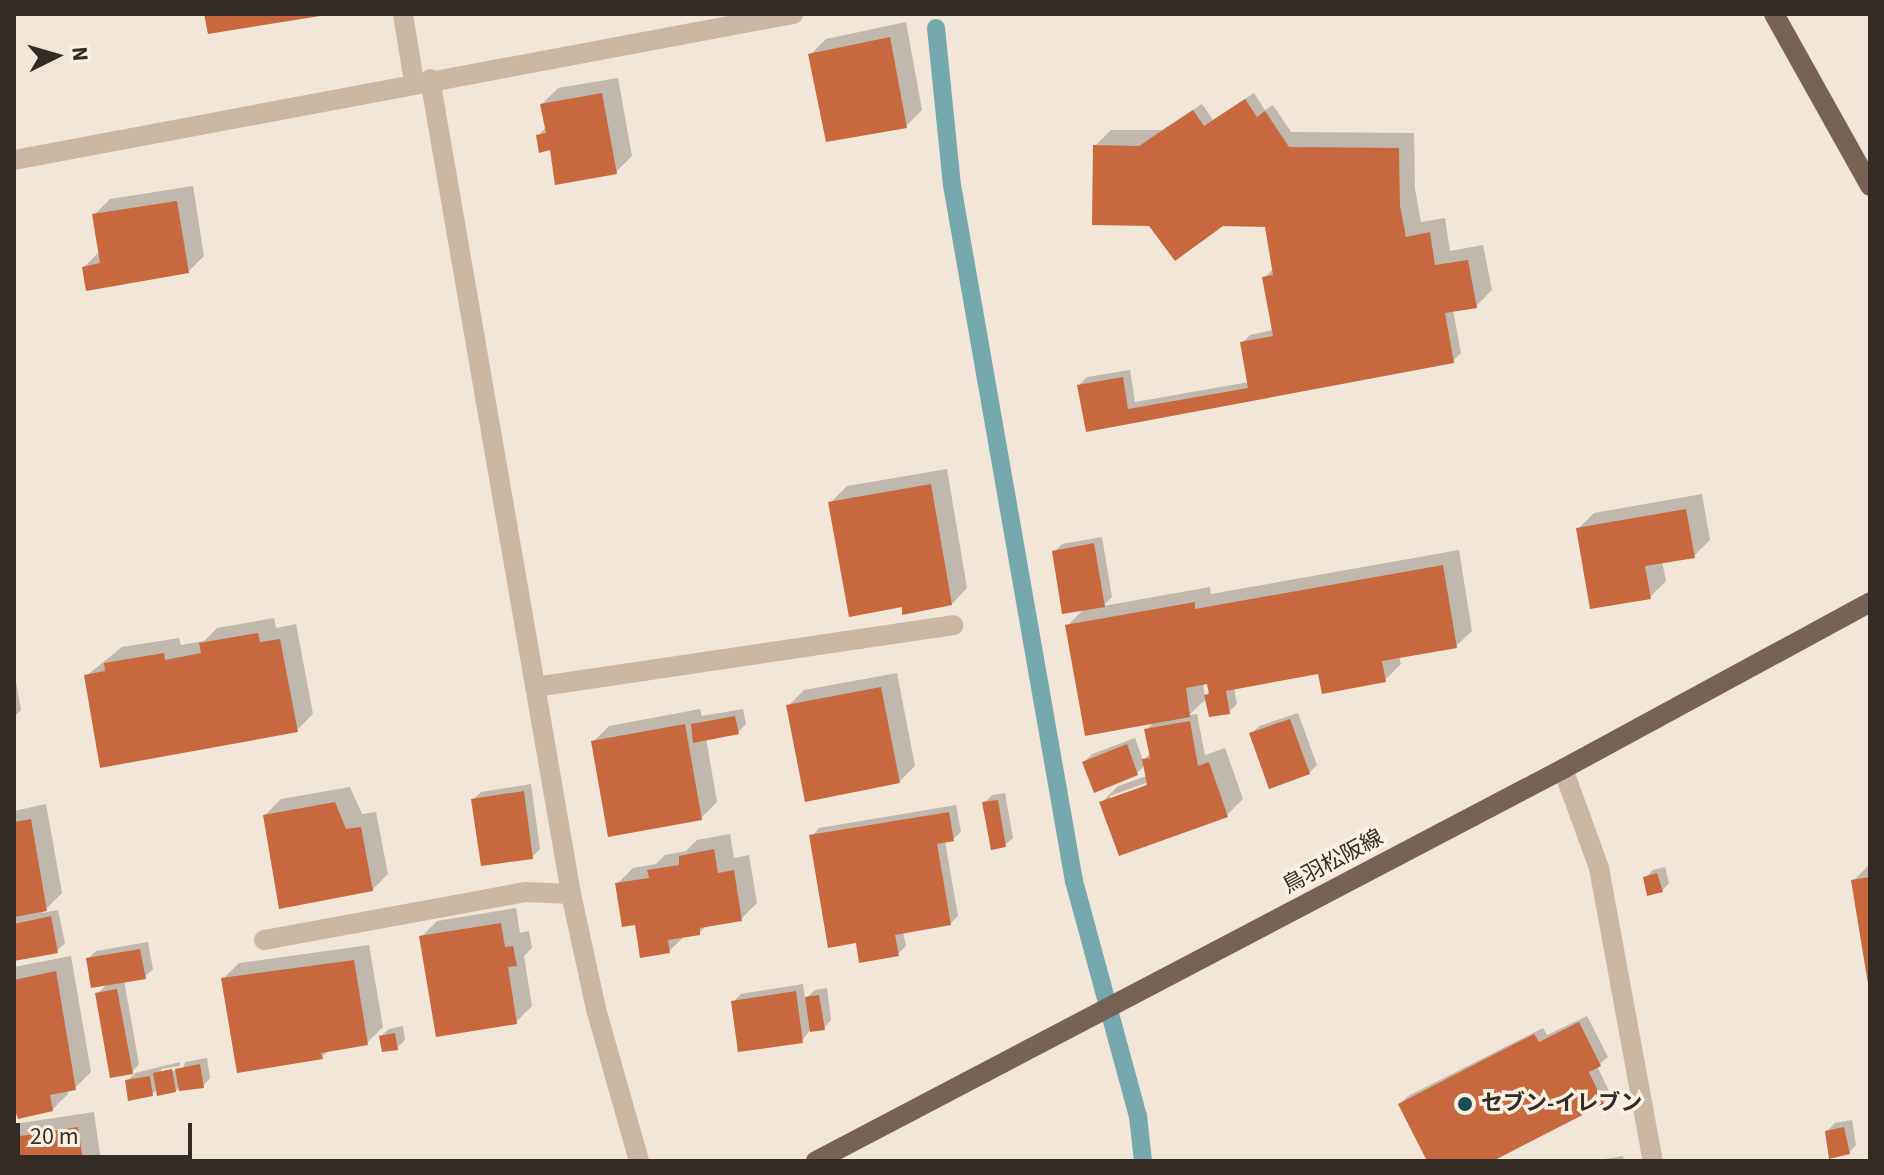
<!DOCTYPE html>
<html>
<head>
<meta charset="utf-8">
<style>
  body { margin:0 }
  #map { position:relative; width:1884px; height:1175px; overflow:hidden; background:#f1e6d7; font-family:"Source Sans 3","Noto Sans JP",sans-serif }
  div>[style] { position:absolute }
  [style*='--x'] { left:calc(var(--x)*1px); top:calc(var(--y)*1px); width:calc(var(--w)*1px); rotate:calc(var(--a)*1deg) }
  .shadow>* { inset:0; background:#0003 }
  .stream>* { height:18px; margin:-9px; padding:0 9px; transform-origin:9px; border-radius:9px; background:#76a9ae }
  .building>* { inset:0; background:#c8683f }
  .lane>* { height:20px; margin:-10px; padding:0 10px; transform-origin:10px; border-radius:10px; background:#c9b7a3 }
  .street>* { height:20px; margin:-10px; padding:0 10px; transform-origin:10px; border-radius:10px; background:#c9b7a3 }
  .primary>* { height:20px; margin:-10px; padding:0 10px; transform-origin:10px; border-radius:10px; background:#766356 }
  .dots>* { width:22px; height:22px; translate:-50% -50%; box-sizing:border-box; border:4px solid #f9f0e3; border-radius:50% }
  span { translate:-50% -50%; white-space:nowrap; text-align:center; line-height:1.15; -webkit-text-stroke:7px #f9f0e3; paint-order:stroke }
  .street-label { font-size:22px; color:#342b25 }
  .poi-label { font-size:22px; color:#342b25; font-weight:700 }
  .left { translate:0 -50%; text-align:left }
  .frame { position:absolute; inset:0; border:16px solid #342b25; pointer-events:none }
  .north { position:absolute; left:16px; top:16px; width:80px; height:80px; -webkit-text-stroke:6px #f9f0e3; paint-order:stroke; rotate:85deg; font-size:22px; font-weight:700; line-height:32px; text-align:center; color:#342b25 }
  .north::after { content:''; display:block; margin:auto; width:28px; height:36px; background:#342b25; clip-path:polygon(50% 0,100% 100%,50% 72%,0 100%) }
  .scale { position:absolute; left:16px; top:1123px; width:176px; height:36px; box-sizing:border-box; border:4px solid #342b25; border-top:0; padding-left:10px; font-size:24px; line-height:28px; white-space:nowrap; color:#342b25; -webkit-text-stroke:6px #f9f0e3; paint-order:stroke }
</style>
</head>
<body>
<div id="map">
  <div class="shadow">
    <div style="clip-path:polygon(906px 22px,922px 110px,906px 126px,810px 55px,826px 39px)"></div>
    <div style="clip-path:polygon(618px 78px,632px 156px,616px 172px,552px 148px,538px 136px,546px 127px,542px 104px,558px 88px)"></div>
    <div style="clip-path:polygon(1254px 93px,1265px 110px,1273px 105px,1291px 132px,1414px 133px,1415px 189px,1421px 222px,1445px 218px,1450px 251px,1483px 245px,1492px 290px,1476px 306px,1453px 310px,1461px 353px,1453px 361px,1087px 430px,1079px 385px,1087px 377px,1130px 370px,1135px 402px,1249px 382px,1242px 343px,1250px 335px,1273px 330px,1264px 278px,1274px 268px,1267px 225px,1095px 146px,1111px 130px,1162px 130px,1202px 104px,1213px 120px)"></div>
    <div style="clip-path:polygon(193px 186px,204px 256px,188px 272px,84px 267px,100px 251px,94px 215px,110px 199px)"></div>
    <div style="clip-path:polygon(947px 469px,967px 588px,952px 604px,903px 605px,831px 502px,847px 486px)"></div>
    <div style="clip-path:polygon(1702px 494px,1710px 540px,1694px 556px,1662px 561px,1666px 581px,1650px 597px,1578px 529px,1594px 513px)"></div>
    <div style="clip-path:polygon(evenodd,1102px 537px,1112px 597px,1103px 606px,1210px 587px,1211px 594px,1459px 550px,1472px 631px,1456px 646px,1399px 656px,1401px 664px,1385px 680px,1320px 672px,1234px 687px,1237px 704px,1229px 712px,1207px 698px,1189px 715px,1197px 714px,1205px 755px,1225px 748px,1243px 799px,1227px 815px,1120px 854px,1102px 802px,1118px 786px,1147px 776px,1145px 765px,1137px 773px,1084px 762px,1092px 754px,1135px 738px,1143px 760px,1151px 753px,1146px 730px,1155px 721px,1067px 626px,1085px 608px,1054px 552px,1062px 544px,1102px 537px,1209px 682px,1210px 691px,1205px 697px,1203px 683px,1209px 682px,1102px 537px,1149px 782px,1149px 786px,1111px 800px,1110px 796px,1149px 782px)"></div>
    <div style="clip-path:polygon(274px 618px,276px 628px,296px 624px,313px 714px,297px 730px,86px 676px,122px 647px,179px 638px,181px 645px,204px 641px,217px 628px)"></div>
    <div style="clip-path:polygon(14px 671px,21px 710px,14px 717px)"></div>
    <div style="clip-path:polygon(897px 673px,915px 766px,899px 782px,788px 706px,804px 690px)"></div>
    <div style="clip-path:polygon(700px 709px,702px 716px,743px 709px,746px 724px,738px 732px,706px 738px,717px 802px,701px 818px,593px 742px,609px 726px)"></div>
    <div style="clip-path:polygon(1298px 713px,1317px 765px,1309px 773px,1251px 734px,1259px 726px)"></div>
    <div style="clip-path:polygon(531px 784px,540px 849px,532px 857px,473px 800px,481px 792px)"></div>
    <div style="clip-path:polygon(350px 787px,362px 814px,376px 812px,388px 874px,372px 890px,265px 815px,281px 799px)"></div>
    <div style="clip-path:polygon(1005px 793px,1013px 838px,1005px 845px,985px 803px,992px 795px)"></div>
    <div style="clip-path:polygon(46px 804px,62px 893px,42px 913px,58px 910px,65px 943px,57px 951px,14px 959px,14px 811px)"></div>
    <div style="clip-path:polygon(956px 805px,961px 832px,953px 839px,945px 841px,958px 916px,950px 924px,903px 932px,906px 946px,898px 954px,858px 941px,812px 836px,819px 828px)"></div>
    <div style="clip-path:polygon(730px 834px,734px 858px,749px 855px,757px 903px,741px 919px,708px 924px,699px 933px,685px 936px,669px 951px,637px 922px,617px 884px,633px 868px,656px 864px,665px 855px,686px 851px,697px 840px)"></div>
    <div style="clip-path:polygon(1869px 865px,1870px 865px,1870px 981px,1853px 881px)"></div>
    <div style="clip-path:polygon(1665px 867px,1669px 883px,1662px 891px,1645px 878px,1653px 870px)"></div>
    <div style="clip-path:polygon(516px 908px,520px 933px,529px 931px,532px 948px,524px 956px,532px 1006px,516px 1022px,421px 937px,437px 921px)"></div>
    <div style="clip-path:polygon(148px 942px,153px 969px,145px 977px,124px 980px,139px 1064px,132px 1072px,97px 994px,108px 983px,88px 959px,96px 951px)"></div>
    <div style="clip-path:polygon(369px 945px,383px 1027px,367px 1043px,329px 1050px,322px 1057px,223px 979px,239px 963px)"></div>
    <div style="clip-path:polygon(71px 956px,91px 1072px,75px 1088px,67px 1090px,68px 1094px,52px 1110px,14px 1105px,14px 967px)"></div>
    <div style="clip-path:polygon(803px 984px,805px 999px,815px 990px,827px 988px,831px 1020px,824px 1028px,810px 1030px,802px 1041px,733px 1002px,741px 994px)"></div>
    <div style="clip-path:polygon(1587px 1016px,1608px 1057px,1597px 1066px,1611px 1095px,1603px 1103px,1489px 1161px,1429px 1161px,1400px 1104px,1408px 1096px,1543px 1028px,1547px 1035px)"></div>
    <div style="clip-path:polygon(403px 1026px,405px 1040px,397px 1048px,381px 1036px,389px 1029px)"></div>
    <div style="clip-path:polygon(207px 1058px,210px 1078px,203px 1086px,180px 1086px,176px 1091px,158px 1089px,152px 1094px,127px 1081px,135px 1073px,180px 1062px,180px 1066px,161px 1069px,161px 1073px,183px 1069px,185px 1062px)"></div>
    <div style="clip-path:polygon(94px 1112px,101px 1161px,14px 1161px,14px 1124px)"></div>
    <div style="clip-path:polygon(1852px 1120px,1856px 1145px,1849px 1153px,1827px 1131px,1835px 1123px)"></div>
    <div style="clip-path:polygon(1623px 1156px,1624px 1161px,1592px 1161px)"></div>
  </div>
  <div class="stream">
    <div style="--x:936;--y:28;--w:158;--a:84.2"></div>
    <div style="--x:952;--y:185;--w:707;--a:80.06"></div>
    <div style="--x:1074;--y:881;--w:244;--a:74.8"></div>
    <div style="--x:1138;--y:1116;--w:45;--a:83.7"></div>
  </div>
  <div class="building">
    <div style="clip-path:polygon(204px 14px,320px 14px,320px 16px,208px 34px)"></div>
    <div style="clip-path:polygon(890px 37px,907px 128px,826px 142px,808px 54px)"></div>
    <div style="clip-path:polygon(602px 93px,617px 174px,555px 185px,550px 150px,539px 153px,536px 135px,546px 133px,540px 104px)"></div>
    <div style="clip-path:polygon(1245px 99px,1257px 117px,1265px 111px,1289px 147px,1399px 148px,1400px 206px,1406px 237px,1430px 232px,1435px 265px,1468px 260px,1477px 308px,1445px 313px,1454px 363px,1086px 432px,1077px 385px,1123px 377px,1128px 409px,1248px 388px,1240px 342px,1273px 336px,1262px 277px,1273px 275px,1265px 227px,1223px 226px,1175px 261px,1149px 226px,1092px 225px,1093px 145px,1139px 146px,1193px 110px,1204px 126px)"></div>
    <div style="clip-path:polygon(177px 201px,189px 273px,86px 291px,82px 267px,100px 263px,92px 214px)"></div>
    <div style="clip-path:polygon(931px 484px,952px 605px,902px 615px,902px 607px,849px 617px,828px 502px)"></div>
    <div style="clip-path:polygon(1686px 509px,1695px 558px,1645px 566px,1651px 599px,1590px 609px,1576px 528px)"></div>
    <div style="clip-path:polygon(1094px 543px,1105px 607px,1062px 614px,1052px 551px)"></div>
    <div style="clip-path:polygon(1443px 565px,1457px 648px,1382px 661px,1386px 682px,1322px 694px,1318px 674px,1226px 691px,1230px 714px,1209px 717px,1204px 695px,1209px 694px,1207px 684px,1186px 688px,1190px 717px,1085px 736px,1065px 625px,1195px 602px,1195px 609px)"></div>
    <div style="clip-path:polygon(258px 633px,260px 642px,280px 639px,298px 732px,100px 768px,84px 675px,105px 671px,104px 663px,164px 653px,165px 660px,201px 653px,199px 643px)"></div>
    <div style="clip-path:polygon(881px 687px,900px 783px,805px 802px,786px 705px)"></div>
    <div style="clip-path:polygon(735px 716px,739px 734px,693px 743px,691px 724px)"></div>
    <div style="clip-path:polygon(1290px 719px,1310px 774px,1269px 789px,1249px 733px)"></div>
    <div style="clip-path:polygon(1190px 721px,1198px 766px,1209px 762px,1228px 817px,1119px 856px,1099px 802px,1147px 785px,1142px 759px,1150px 758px,1144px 729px)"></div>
    <div style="clip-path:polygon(685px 724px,702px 820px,608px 837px,591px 741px)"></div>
    <div style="clip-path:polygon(1127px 744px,1138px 775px,1094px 793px,1082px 762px)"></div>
    <div style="clip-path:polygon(524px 791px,533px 859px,481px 866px,471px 799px)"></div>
    <div style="clip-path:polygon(998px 800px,1006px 847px,991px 850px,982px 802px)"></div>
    <div style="clip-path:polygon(335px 802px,346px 829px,361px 827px,373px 891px,279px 909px,263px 815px)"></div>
    <div style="clip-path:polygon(949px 812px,954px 841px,937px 844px,951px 925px,895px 935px,899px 956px,859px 963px,856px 943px,828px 948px,809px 835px)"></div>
    <div style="clip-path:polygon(31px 819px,47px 911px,14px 917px,14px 822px)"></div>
    <div style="clip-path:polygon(714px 849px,718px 873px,734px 870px,742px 921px,700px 928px,700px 935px,668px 940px,670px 953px,640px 958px,635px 925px,622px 927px,615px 883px,649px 878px,647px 870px,679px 865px,679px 856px)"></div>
    <div style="clip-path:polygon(1657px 873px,1663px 892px,1647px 896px,1643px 877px)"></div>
    <div style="clip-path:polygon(1870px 877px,1870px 984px,1868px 984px,1851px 880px)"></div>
    <div style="clip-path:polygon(51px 916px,58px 953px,14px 961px,14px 924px)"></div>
    <div style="clip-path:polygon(501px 923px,505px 947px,513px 946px,517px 966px,508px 967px,517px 1024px,436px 1037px,419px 936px)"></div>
    <div style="clip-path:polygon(140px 949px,146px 979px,91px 988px,86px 958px)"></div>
    <div style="clip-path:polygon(354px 960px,368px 1045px,321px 1053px,323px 1059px,237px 1073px,221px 978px)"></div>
    <div style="clip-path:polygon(56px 971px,76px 1090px,50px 1095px,53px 1111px,18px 1119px,14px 1107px,14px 980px)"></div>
    <div style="clip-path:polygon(117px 989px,133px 1074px,110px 1078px,95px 993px)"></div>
    <div style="clip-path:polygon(796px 991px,803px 1043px,738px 1052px,731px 1001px)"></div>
    <div style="clip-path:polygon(819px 995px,825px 1030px,810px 1032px,805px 997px)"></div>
    <div style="clip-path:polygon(1579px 1022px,1601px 1066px,1589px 1072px,1604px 1104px,1493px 1161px,1427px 1161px,1398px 1104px,1534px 1034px,1539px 1042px)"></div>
    <div style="clip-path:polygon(395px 1033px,398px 1050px,382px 1052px,379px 1036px)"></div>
    <div style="clip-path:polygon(200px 1064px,204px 1088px,179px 1091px,175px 1069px)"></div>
    <div style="clip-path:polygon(172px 1069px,176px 1092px,157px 1096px,153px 1073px)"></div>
    <div style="clip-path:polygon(150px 1076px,153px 1096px,128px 1101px,125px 1080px)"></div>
    <div style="clip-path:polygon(78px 1127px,83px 1161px,14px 1161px,14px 1137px)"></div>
    <div style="clip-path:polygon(1844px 1127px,1850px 1154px,1829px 1159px,1825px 1131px)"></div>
  </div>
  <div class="lane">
    <div style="--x:535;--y:687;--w:423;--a:-8.4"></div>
    <div style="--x:264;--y:940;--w:265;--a:-10.4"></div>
    <div style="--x:525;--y:892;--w:46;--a:2.5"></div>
  </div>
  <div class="street">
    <div style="--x:403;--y:14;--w:69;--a:80.8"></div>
    <div style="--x:430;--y:79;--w:827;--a:80.18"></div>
    <div style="--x:571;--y:894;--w:118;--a:77.7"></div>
    <div style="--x:596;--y:1009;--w:158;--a:74.2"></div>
    <div style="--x:14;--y:160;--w:793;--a:-10.62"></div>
    <div style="--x:1563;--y:769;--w:105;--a:70"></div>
    <div style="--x:1599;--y:868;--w:298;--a:79.6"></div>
  </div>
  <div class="primary">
    <div style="--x:1774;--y:14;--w:197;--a:60.8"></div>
    <div style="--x:816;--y:1161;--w:844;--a:-27.69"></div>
    <div style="--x:1563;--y:769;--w:349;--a:-28.5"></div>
  </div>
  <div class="dots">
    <div style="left:1465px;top:1104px;background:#1b4e55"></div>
  </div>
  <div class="street-label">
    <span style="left:1333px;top:862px;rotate:-28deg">鳥羽松阪線</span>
  </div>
  <div class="poi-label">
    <span class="left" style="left:1481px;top:1104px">セブン-イレブン</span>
  </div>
  <div class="frame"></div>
  <div class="north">N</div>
  <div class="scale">20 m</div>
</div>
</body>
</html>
